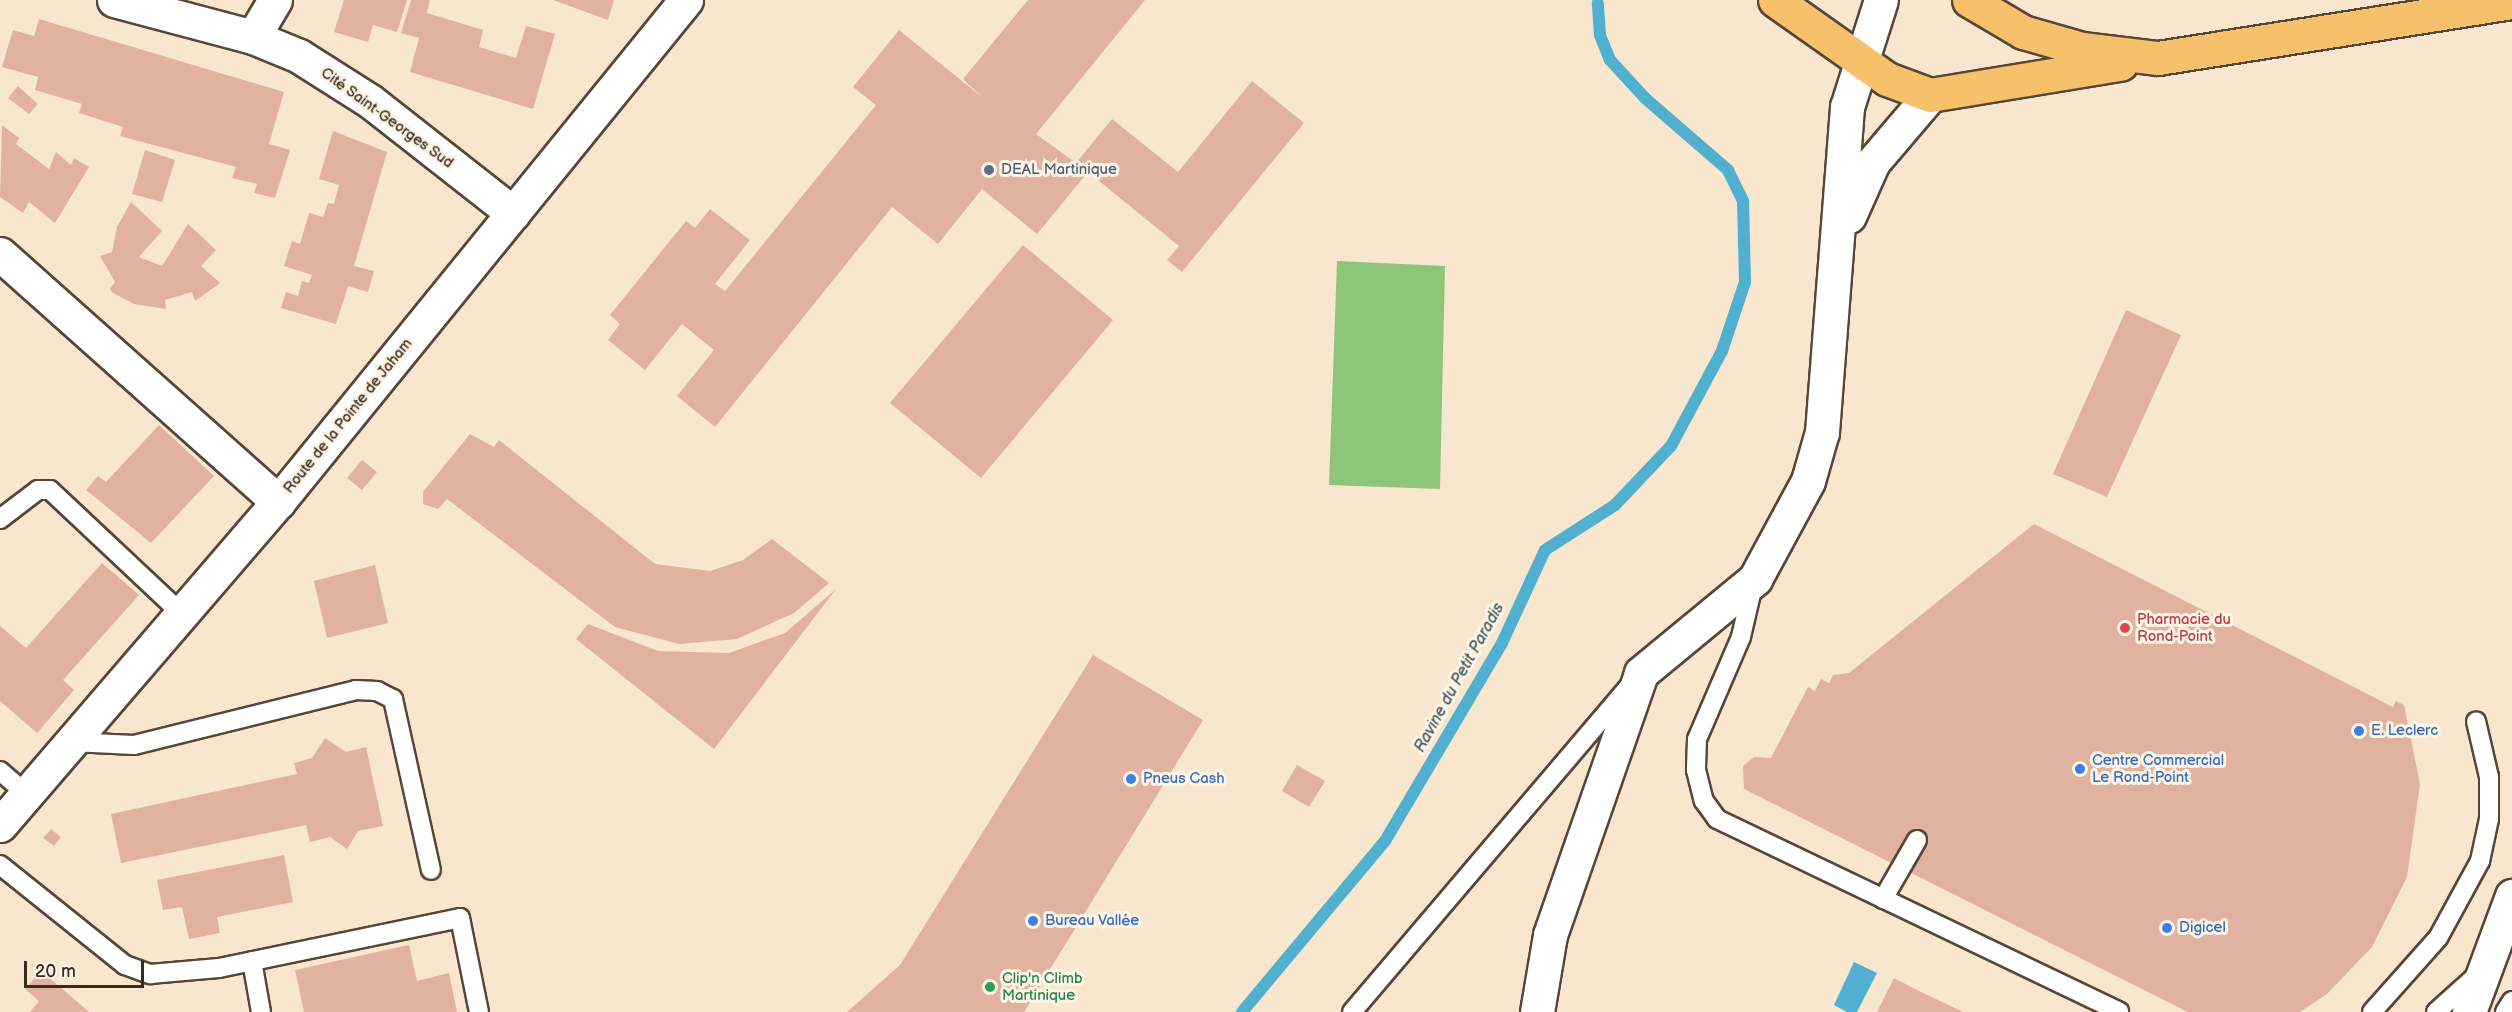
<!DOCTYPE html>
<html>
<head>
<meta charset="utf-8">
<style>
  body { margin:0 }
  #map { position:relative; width:2512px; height:1012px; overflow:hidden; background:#f8e6ce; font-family:"Balsamiq Sans",sans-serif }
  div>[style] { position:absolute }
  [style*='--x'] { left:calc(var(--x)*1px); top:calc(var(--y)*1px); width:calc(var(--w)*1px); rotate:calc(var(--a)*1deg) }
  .green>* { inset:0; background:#8dc579 }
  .water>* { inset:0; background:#51b0cf }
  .stream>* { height:12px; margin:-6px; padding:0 6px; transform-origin:6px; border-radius:6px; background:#51b0cf }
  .building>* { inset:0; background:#e2b2a0 }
  .roads { filter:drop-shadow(2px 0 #574638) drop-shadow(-2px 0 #574638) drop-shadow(0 2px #574638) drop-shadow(0 -2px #574638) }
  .lane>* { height:18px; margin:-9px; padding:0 9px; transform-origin:9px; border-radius:9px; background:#fff }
  .street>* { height:33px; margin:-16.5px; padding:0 16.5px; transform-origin:16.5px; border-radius:16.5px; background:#fff }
  .highway>* { height:33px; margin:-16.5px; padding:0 16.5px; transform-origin:16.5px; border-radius:16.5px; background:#f7c06b }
  .dots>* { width:16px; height:16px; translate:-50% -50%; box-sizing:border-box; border:3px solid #fcf5e5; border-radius:50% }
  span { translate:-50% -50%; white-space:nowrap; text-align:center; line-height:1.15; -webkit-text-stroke:6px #fcf5e5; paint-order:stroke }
  .street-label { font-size:15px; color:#3b2a1e }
  .service-label { font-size:15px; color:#4e5e75 }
  .left { translate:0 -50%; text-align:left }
  .health-label { font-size:15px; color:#be3a42 }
  .shop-label { font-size:15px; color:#366cbe }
  .leisure-label { font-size:15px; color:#27864d }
  .water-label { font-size:16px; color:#43595c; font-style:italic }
  .scale { position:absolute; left:24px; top:961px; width:120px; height:27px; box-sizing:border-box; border:3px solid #3b2a1e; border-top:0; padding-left:8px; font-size:18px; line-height:21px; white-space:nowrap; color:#3b2a1e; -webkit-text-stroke:4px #fcf5e5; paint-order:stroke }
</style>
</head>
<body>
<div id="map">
  <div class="green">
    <div style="clip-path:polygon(1337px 261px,1445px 266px,1440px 489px,1329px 485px)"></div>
  </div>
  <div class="water">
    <div style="clip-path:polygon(1854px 962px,1877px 973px,1857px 1012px,1847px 1012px,1834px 1005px)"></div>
  </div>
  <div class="stream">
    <div style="--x:1242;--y:1012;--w:223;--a:-50.1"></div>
    <div style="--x:1385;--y:841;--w:230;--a:-59.4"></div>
    <div style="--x:1502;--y:643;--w:102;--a:-65.2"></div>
    <div style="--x:1545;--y:550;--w:83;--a:-32.7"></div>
    <div style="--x:1615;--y:505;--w:81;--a:-46.5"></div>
    <div style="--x:1671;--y:446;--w:108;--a:-61.8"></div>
    <div style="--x:1722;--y:351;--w:73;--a:-71.6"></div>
    <div style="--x:1745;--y:282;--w:81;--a:-91.4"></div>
    <div style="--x:1743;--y:201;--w:34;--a:-116"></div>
    <div style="--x:1728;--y:170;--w:110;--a:-139.1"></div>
    <div style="--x:1645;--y:98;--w:52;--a:-132.6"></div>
    <div style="--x:1610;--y:60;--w:27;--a:-112"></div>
    <div style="--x:1600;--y:35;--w:32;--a:-94"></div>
  </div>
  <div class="building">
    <div style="clip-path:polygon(344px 0,407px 0,397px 32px,373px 25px,368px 42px,334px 32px)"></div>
    <div style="clip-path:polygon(411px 0,430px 0,427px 13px,483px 30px,479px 47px,516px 58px,526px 26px,555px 34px,533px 109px,410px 72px,419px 38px,401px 33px)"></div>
    <div style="clip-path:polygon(553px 0,614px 0,608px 20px)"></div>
    <div style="clip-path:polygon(1028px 0,1145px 0,1036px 134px,1076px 163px,1112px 119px,1178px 172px,1252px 81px,1304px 123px,1182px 272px,1167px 260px,1179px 246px,1088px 172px,1037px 234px,982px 189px,938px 244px,892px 207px,715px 427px,677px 396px,714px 350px,682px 324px,645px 370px,608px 340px,620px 324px,610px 315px,686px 221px,695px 228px,710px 209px,750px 240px,715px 284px,725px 291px,876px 105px,853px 87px,899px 30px,983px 98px,963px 79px)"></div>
    <div style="clip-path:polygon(39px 19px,284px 92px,269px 144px,290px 150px,275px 198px,254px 193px,257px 184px,232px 178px,236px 167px,120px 136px,123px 127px,79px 113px,82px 104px,35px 90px,38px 77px,2px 67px,13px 30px,34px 36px)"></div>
    <div style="clip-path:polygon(18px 86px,38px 104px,29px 114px,8px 98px)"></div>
    <div style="clip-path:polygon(2px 125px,19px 138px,16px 144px,49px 169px,56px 152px,71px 165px,74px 158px,89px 167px,55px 223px,29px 202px,23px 213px,0 197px)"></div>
    <div style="clip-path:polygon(333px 131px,387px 152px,354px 266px,374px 271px,368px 292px,348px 286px,336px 324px,281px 308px,286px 292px,298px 296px,302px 281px,309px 283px,312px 275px,284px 266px,292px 241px,300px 244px,309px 213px,323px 217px,328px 203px,334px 204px,339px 185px,319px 179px)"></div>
    <div style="clip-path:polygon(145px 150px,175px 160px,162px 202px,132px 194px)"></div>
    <div style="clip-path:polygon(131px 202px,162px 231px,139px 257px,162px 266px,188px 224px,216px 250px,201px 266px,220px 283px,195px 301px,192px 292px,165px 300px,166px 309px,134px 304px,113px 293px,110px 289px,115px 282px,100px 256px,112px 252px,117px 227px)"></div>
    <div style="clip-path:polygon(1023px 245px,1113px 320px,981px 478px,890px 403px)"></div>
    <div style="clip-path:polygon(2126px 310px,2181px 335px,2107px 497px,2053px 474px)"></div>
    <div style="clip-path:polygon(159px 425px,214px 476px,151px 543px,86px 490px,98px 476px,106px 482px)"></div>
    <div style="clip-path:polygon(470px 434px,494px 447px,499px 440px,655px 564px,710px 571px,743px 560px,772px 539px,829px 583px,794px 613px,737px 639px,679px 644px,615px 627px,447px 499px,438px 509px,423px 504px,423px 492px)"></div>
    <div style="clip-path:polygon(362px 460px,377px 472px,362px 490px,347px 478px)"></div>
    <div style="clip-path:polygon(2034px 524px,2393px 707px,2396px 701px,2404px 705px,2420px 784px,2407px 877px,2372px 947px,2327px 994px,2300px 1012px,2188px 1012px,1744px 789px,1743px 766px,1754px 757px,1771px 758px,1808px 687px,1815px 691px,1821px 679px,1829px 683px,1833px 675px,1849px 673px)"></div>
    <div style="clip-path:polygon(102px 563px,139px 595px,63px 680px,74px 690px,37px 733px,0 701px,0 626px,26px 648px)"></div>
    <div style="clip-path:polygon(375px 565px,388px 623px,327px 638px,314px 581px)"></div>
    <div style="clip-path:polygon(836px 589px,714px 749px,576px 639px,588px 624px,658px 651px,729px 653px,785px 633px)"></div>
    <div style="clip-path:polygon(1093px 655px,1203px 720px,1024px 1012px,847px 1012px,900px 965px)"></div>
    <div style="clip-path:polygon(325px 738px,346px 752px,366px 747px,383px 826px,358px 831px,347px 849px,330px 837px,310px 842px,306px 825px,121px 863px,111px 814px,297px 774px,294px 763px,312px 758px)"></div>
    <div style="clip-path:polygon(1297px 765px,1325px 781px,1309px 807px,1282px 791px)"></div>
    <div style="clip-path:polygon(51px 829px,61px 837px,54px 846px,43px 838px)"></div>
    <div style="clip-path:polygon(284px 855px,293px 902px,217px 917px,220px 933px,189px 939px,182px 907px,163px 910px,157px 880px)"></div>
    <div style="clip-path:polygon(409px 945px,417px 981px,449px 973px,457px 1012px,304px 1012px,295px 970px)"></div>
    <div style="clip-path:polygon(41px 971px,80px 1004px,89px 1012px,30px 1012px,39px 1001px,25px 989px)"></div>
    <div style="clip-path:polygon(1894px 978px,1915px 989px,1963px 1012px,1877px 1012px)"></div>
  </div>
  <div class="roads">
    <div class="lane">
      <div style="--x:0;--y:519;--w:48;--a:-37.3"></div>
      <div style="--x:38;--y:490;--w:12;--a:0"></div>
      <div style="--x:50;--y:490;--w:181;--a:43.2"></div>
      <div style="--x:1754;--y:581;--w:57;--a:103.1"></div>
      <div style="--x:1741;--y:637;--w:111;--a:113.3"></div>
      <div style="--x:1697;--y:739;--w:31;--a:92"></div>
      <div style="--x:1696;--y:770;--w:32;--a:76"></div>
      <div style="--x:1704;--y:801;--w:22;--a:54"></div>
      <div style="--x:1717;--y:819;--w:446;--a:25.6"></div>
      <div style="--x:72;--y:742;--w:62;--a:2.8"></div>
      <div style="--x:134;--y:745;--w:229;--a:-13.9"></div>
      <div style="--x:356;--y:690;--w:21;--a:3"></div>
      <div style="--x:377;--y:691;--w:18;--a:27"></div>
      <div style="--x:393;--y:699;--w:175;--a:77.5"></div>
      <div style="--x:0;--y:771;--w:35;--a:41"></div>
      <div style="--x:0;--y:865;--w:160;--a:38.7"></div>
      <div style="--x:125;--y:965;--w:27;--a:20"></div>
      <div style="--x:150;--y:974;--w:69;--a:-5"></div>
      <div style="--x:219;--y:968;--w:246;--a:-11.7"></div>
      <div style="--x:460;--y:918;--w:96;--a:78.6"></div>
      <div style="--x:1883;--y:899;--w:68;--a:-60"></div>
      <div style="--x:252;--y:961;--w:52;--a:80"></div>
      <div style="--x:1352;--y:1012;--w:426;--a:-49.6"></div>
      <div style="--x:2372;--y:1012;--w:99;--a:-48.3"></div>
      <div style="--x:2438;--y:938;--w:88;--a:-61.4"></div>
      <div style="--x:2480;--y:861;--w:43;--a:-77.9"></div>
      <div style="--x:2489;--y:819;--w:42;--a:-90"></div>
      <div style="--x:2489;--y:777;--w:57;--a:-103.1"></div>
      <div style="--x:2436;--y:1012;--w:52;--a:-41.9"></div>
      <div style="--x:2505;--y:1012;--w:13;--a:-58"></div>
    </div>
    <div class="street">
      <div style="--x:114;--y:0;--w:144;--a:14.9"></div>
      <div style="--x:253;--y:37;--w:50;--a:22.4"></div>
      <div style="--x:299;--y:56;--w:84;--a:32.4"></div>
      <div style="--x:370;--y:101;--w:182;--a:38.1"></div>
      <div style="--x:253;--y:37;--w:43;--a:-59.3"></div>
      <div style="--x:1849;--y:216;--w:59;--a:-66"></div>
      <div style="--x:1873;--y:162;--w:88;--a:-49.6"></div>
      <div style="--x:0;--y:254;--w:373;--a:41.7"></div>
      <div style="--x:0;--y:825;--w:426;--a:-49.3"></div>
      <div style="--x:278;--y:502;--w:647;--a:-50.9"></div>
      <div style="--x:1537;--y:1012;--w:78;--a:-80.4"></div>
      <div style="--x:1550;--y:935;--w:277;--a:-70.8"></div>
      <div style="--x:1641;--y:673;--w:148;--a:-39.5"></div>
      <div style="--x:1755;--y:579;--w:111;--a:-61.6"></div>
      <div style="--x:1808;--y:481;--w:51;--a:-74.1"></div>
      <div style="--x:1822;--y:432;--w:326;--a:-85.6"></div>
      <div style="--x:1847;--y:107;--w:112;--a:-72.4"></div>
      <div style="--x:2469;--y:1012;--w:124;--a:-69.7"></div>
    </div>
    <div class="highway">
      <div style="--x:1775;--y:0;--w:137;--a:35.2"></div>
      <div style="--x:1887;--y:79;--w:46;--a:20.4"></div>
      <div style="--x:1930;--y:95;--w:193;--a:-9.3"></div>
      <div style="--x:1969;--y:0;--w:63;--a:30.7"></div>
      <div style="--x:2023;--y:32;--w:61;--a:16.1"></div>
      <div style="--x:2082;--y:49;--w:77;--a:6.8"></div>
      <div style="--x:2158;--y:58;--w:358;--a:-9"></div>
    </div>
  </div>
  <div class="dots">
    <div style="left:989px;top:170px;background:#5c6f8a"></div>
    <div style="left:2125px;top:628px;background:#e0444e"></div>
    <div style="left:2359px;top:731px;background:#3f7fe0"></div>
    <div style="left:2080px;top:769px;background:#3f7fe0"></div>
    <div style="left:1131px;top:779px;background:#3f7fe0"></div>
    <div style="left:1033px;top:921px;background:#3f7fe0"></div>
    <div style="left:2167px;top:928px;background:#3f7fe0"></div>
    <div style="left:990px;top:987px;background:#2e9e5b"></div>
  </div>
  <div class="street-label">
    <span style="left:387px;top:118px;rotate:36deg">Cité Saint-Georges Sud</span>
    <span style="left:348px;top:416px;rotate:-51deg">Route de la Pointe de Jaham</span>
  </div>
  <div class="service-label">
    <span class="left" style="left:1001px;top:170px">DEAL Martinique</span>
  </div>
  <div class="health-label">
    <span class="left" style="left:2137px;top:628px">Pharmacie du<br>Rond-Point</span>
  </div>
  <div class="shop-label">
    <span class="left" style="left:2371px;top:731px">E. Leclerc</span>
    <span class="left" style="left:2092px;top:769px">Centre Commercial<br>Le Rond-Point</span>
    <span class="left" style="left:1143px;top:779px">Pneus Cash</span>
    <span class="left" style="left:1045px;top:921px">Bureau Vallée</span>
    <span class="left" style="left:2179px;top:928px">Digicel</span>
  </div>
  <div class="leisure-label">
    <span class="left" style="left:1002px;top:987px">Clip'n Climb<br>Martinique</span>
  </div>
  <div class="water-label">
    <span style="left:1460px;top:678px;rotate:-61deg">Ravine du Petit Paradis</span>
  </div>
  <div class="scale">20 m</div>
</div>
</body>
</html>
